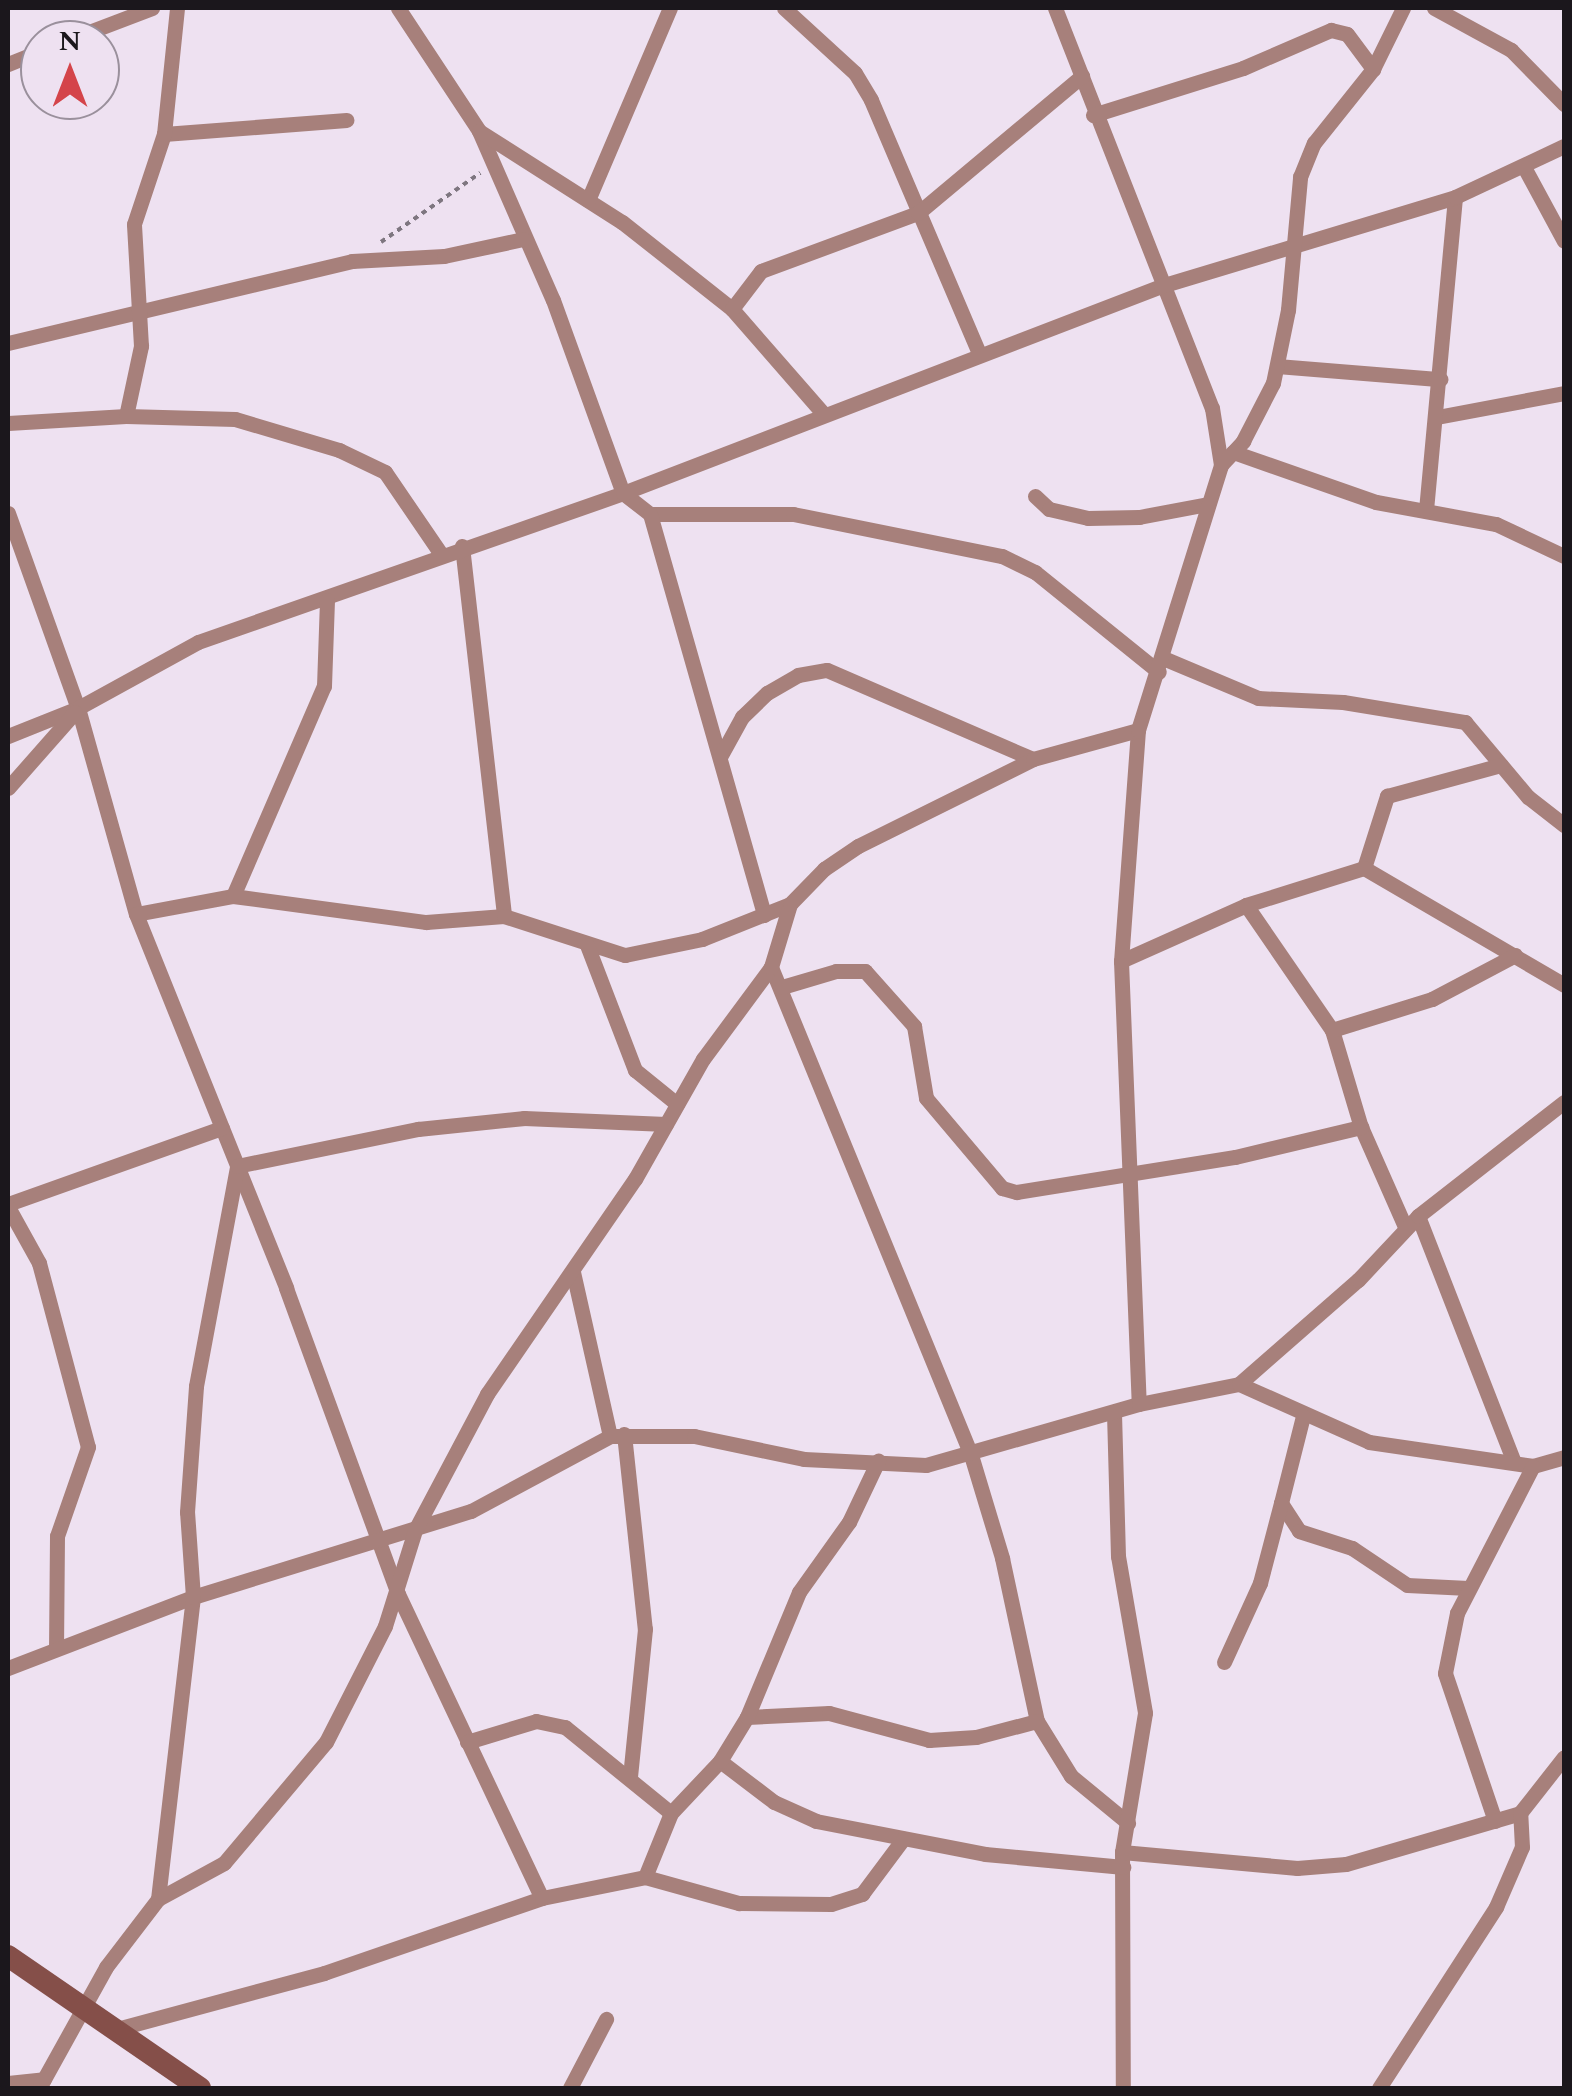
<!DOCTYPE html>
<html>
<head>
<meta charset="utf-8">
<style>
  body { margin:0 }
  #map { position:relative; width:1572px; height:2096px; overflow:hidden; background:#eee1f1; font-family:Spectral,serif }
  div>[style] { position:absolute }
  [style*='--x'] { left:calc(var(--x)*1px); top:calc(var(--y)*1px); width:calc(var(--w)*1px); rotate:calc(var(--a)*1deg) }
  .path>* { height:4px; margin-top:-2px; transform-origin:0; background:repeating-linear-gradient(90deg,#7e7680 0 5px,transparent 0 10px) }
  .street>* { height:15px; margin:-7.5px; padding:0 7.5px; transform-origin:7.5px; border-radius:7.5px; background:#a7807b }
  .secondary>* { height:22px; margin:-11px; padding:0 11px; transform-origin:11px; border-radius:11px; background:#854f49 }
  span { translate:-50% -50%; white-space:nowrap; text-align:center; line-height:1.15; -webkit-text-stroke:10px #eee1f1; paint-order:stroke }
  .frame { position:absolute; inset:0; border:10px solid #1b171c; pointer-events:none }
  .north { position:absolute; left:20px; top:20px; width:100px; height:100px; box-sizing:border-box; background:#eee1f1; border:2px solid #9a909c; border-radius:50%; rotate:0deg; font-size:28px; font-weight:700; line-height:40px; text-align:center; color:#1b171c }
  .north::after { content:''; display:block; margin:auto; width:35px; height:45px; background:#d4444a; clip-path:polygon(50% 0,100% 100%,50% 72%,0 100%) }
</style>
</head>
<body>
<div id="map">
  <div class="path">
    <div style="--x:381;--y:242;--w:121;--a:-34.9"></div>
  </div>
  <div class="street">
    <div style="--x:398;--y:8;--w:147;--a:56.6"></div>
    <div style="--x:479;--y:131;--w:184;--a:66.4"></div>
    <div style="--x:553;--y:300;--w:205;--a:70.1"></div>
    <div style="--x:623;--y:493;--w:34;--a:38"></div>
    <div style="--x:650;--y:514;--w:143;--a:0"></div>
    <div style="--x:793;--y:514;--w:213;--a:11.4"></div>
    <div style="--x:1002;--y:556;--w:37;--a:26"></div>
    <div style="--x:1035;--y:572;--w:159;--a:38.9"></div>
    <div style="--x:784;--y:8;--w:96;--a:42.5"></div>
    <div style="--x:855;--y:73;--w:31;--a:59"></div>
    <div style="--x:871;--y:100;--w:273;--a:66.9"></div>
    <div style="--x:1055;--y:8;--w:430;--a:68.6"></div>
    <div style="--x:1212;--y:408;--w:58;--a:81"></div>
    <div style="--x:1434;--y:8;--w:88;--a:28.6"></div>
    <div style="--x:1511;--y:50;--w:76;--a:45.5"></div>
    <div style="--x:68;--y:40;--w:90;--a:-20.9"></div>
    <div style="--x:8;--y:64;--w:35;--a:-22"></div>
    <div style="--x:1093;--y:115;--w:157;--a:-17.4"></div>
    <div style="--x:1243;--y:68;--w:96;--a:-23.4"></div>
    <div style="--x:1331;--y:30;--w:16;--a:14"></div>
    <div style="--x:1347;--y:34;--w:44;--a:53.4"></div>
    <div style="--x:479;--y:131;--w:169;--a:32.5"></div>
    <div style="--x:622;--y:222;--w:140;--a:38.3"></div>
    <div style="--x:732;--y:309;--w:137;--a:48.9"></div>
    <div style="--x:164;--y:134;--w:183;--a:-4.4"></div>
    <div style="--x:1524;--y:167;--w:84;--a:61.6"></div>
    <div style="--x:588;--y:200;--w:209;--a:-66.9"></div>
    <div style="--x:732;--y:309;--w:48;--a:-52.7"></div>
    <div style="--x:761;--y:271;--w:167;--a:-20.3"></div>
    <div style="--x:918;--y:213;--w:214;--a:-39.9"></div>
    <div style="--x:8;--y:343;--w:354;--a:-13.4"></div>
    <div style="--x:352;--y:261;--w:92;--a:-3.1"></div>
    <div style="--x:444;--y:256;--w:81;--a:-12.1"></div>
    <div style="--x:1277;--y:366;--w:164;--a:4.6"></div>
    <div style="--x:126;--y:416;--w:72;--a:-77.9"></div>
    <div style="--x:141;--y:346;--w:122;--a:-93.3"></div>
    <div style="--x:134;--y:224;--w:95;--a:-71.6"></div>
    <div style="--x:164;--y:134;--w:127;--a:-84.1"></div>
    <div style="--x:1437;--y:417;--w:129;--a:-10.7"></div>
    <div style="--x:8;--y:423;--w:118;--a:-3.4"></div>
    <div style="--x:126;--y:416;--w:109;--a:1.6"></div>
    <div style="--x:235;--y:419;--w:109;--a:16.6"></div>
    <div style="--x:339;--y:450;--w:51;--a:25.6"></div>
    <div style="--x:385;--y:472;--w:99;--a:55.7"></div>
    <div style="--x:1233;--y:452;--w:151;--a:19.3"></div>
    <div style="--x:1376;--y:502;--w:122;--a:10.4"></div>
    <div style="--x:1496;--y:524;--w:75;--a:25.2"></div>
    <div style="--x:1035;--y:496;--w:19;--a:43"></div>
    <div style="--x:1049;--y:509;--w:40;--a:13"></div>
    <div style="--x:1088;--y:518;--w:51;--a:-1.1"></div>
    <div style="--x:1139;--y:517;--w:70;--a:-10.7"></div>
    <div style="--x:1426;--y:510;--w:314;--a:-84.7"></div>
    <div style="--x:8;--y:513;--w:207;--a:70.3"></div>
    <div style="--x:78;--y:708;--w:214;--a:74.3"></div>
    <div style="--x:136;--y:914;--w:403;--a:68.1"></div>
    <div style="--x:286;--y:1288;--w:326;--a:69.9"></div>
    <div style="--x:398;--y:1594;--w:336;--a:64.7"></div>
    <div style="--x:650;--y:514;--w:417;--a:74.1"></div>
    <div style="--x:462;--y:546;--w:372;--a:83.5"></div>
    <div style="--x:1163;--y:658;--w:103;--a:22.8"></div>
    <div style="--x:1258;--y:698;--w:85;--a:2.7"></div>
    <div style="--x:1343;--y:702;--w:124;--a:9.3"></div>
    <div style="--x:1465;--y:722;--w:98;--a:50"></div>
    <div style="--x:1528;--y:797;--w:46;--a:37.9"></div>
    <div style="--x:1138;--y:730;--w:232;--a:94.2"></div>
    <div style="--x:1121;--y:961;--w:443;--a:87.7"></div>
    <div style="--x:8;--y:736;--w:75;--a:-21.8"></div>
    <div style="--x:78;--y:708;--w:137;--a:-28.8"></div>
    <div style="--x:198;--y:642;--w:450;--a:-19.3"></div>
    <div style="--x:623;--y:493;--w:576;--a:-21.04"></div>
    <div style="--x:1161;--y:286;--w:307;--a:-16.8"></div>
    <div style="--x:1455;--y:197;--w:120;--a:-25.1"></div>
    <div style="--x:720;--y:757;--w:46;--a:-61.2"></div>
    <div style="--x:742;--y:717;--w:35;--a:-44"></div>
    <div style="--x:767;--y:693;--w:36;--a:-30"></div>
    <div style="--x:798;--y:675;--w:29;--a:-10"></div>
    <div style="--x:827;--y:670;--w:224;--a:23.4"></div>
    <div style="--x:8;--y:788;--w:101;--a:-48.6"></div>
    <div style="--x:1364;--y:868;--w:76;--a:-72.3"></div>
    <div style="--x:1387;--y:796;--w:118;--a:-15.2"></div>
    <div style="--x:233;--y:896;--w:229;--a:-66.6"></div>
    <div style="--x:324;--y:686;--w:86;--a:-88"></div>
    <div style="--x:1246;--y:905;--w:152;--a:55.5"></div>
    <div style="--x:1332;--y:1030;--w:101;--a:73.4"></div>
    <div style="--x:1361;--y:1127;--w:111;--a:66.2"></div>
    <div style="--x:136;--y:914;--w:99;--a:-10.5"></div>
    <div style="--x:233;--y:896;--w:195;--a:7.7"></div>
    <div style="--x:426;--y:922;--w:78;--a:-4.4"></div>
    <div style="--x:504;--y:916;--w:127;--a:17.9"></div>
    <div style="--x:625;--y:955;--w:79;--a:-11.7"></div>
    <div style="--x:702;--y:939;--w:95;--a:-21.7"></div>
    <div style="--x:587;--y:945;--w:134;--a:69"></div>
    <div style="--x:635;--y:1070;--w:54;--a:39"></div>
    <div style="--x:1121;--y:961;--w:137;--a:-24.1"></div>
    <div style="--x:1246;--y:905;--w:124;--a:-17.4"></div>
    <div style="--x:1364;--y:868;--w:232;--a:30.3"></div>
    <div style="--x:771;--y:967;--w:527;--a:67.71"></div>
    <div style="--x:971;--y:1455;--w:108;--a:73.2"></div>
    <div style="--x:1002;--y:1558;--w:167;--a:77.9"></div>
    <div style="--x:1037;--y:1721;--w:65;--a:58.3"></div>
    <div style="--x:1071;--y:1776;--w:74;--a:39.5"></div>
    <div style="--x:782;--y:987;--w:56;--a:-16.5"></div>
    <div style="--x:836;--y:971;--w:29;--a:0"></div>
    <div style="--x:865;--y:971;--w:74;--a:48.3"></div>
    <div style="--x:914;--y:1026;--w:73;--a:80.5"></div>
    <div style="--x:926;--y:1098;--w:118;--a:49.8"></div>
    <div style="--x:1002;--y:1188;--w:15;--a:16"></div>
    <div style="--x:1016;--y:1192;--w:222;--a:-9.1"></div>
    <div style="--x:1235;--y:1157;--w:130;--a:-13.4"></div>
    <div style="--x:1332;--y:1030;--w:105;--a:-17.2"></div>
    <div style="--x:1432;--y:999;--w:94;--a:-27.9"></div>
    <div style="--x:8;--y:1204;--w:227;--a:-19.6"></div>
    <div style="--x:8;--y:1207;--w:64;--a:61"></div>
    <div style="--x:39;--y:1263;--w:190;--a:75.1"></div>
    <div style="--x:88;--y:1447;--w:94;--a:109.2"></div>
    <div style="--x:57;--y:1536;--w:111;--a:90.5"></div>
    <div style="--x:1418;--y:1216;--w:262;--a:68.7"></div>
    <div style="--x:573;--y:1272;--w:168;--a:77.3"></div>
    <div style="--x:1239;--y:1384;--w:142;--a:24"></div>
    <div style="--x:1369;--y:1442;--w:166;--a:8.3"></div>
    <div style="--x:1533;--y:1466;--w:32;--a:-16"></div>
    <div style="--x:1114;--y:1413;--w:143;--a:88.4"></div>
    <div style="--x:1118;--y:1556;--w:159;--a:80.2"></div>
    <div style="--x:1145;--y:1713;--w:141;--a:99.4"></div>
    <div style="--x:1122;--y:1852;--w:236;--a:89.8"></div>
    <div style="--x:1303;--y:1416;--w:90;--a:104.2"></div>
    <div style="--x:1281;--y:1503;--w:33;--a:57"></div>
    <div style="--x:1299;--y:1531;--w:56;--a:17.8"></div>
    <div style="--x:1352;--y:1548;--w:66;--a:33.9"></div>
    <div style="--x:1407;--y:1585;--w:61;--a:2.8"></div>
    <div style="--x:624;--y:1434;--w:196;--a:83.9"></div>
    <div style="--x:645;--y:1629;--w:148;--a:95.8"></div>
    <div style="--x:1224;--y:1662;--w:87;--a:-65.5"></div>
    <div style="--x:1260;--y:1583;--w:83;--a:-75.3"></div>
    <div style="--x:8;--y:1668;--w:198;--a:-21"></div>
    <div style="--x:193;--y:1597;--w:291;--a:-17.2"></div>
    <div style="--x:471;--y:1511;--w:158;--a:-28.3"></div>
    <div style="--x:610;--y:1436;--w:84;--a:0"></div>
    <div style="--x:694;--y:1436;--w:112;--a:11.8"></div>
    <div style="--x:804;--y:1459;--w:122;--a:2.8"></div>
    <div style="--x:926;--y:1465;--w:222;--a:-16"></div>
    <div style="--x:1139;--y:1404;--w:102;--a:-11.3"></div>
    <div style="--x:1239;--y:1384;--w:158;--a:-41.2"></div>
    <div style="--x:1358;--y:1280;--w:88;--a:-46.8"></div>
    <div style="--x:1418;--y:1216;--w:185;--a:-38"></div>
    <div style="--x:747;--y:1717;--w:82;--a:-2.8"></div>
    <div style="--x:829;--y:1713;--w:104;--a:15.1"></div>
    <div style="--x:929;--y:1740;--w:47;--a:-3.7"></div>
    <div style="--x:976;--y:1737;--w:63;--a:-14.7"></div>
    <div style="--x:467;--y:1742;--w:72;--a:-16.9"></div>
    <div style="--x:536;--y:1721;--w:30;--a:12"></div>
    <div style="--x:565;--y:1727;--w:136;--a:39.1"></div>
    <div style="--x:720;--y:1761;--w:68;--a:37.2"></div>
    <div style="--x:774;--y:1802;--w:46;--a:24.3"></div>
    <div style="--x:816;--y:1821;--w:172;--a:11"></div>
    <div style="--x:985;--y:1854;--w:139;--a:5.4"></div>
    <div style="--x:1495;--y:1821;--w:156;--a:-108.7"></div>
    <div style="--x:1445;--y:1673;--w:61;--a:-78.7"></div>
    <div style="--x:1457;--y:1613;--w:165;--a:-62.7"></div>
    <div style="--x:1122;--y:1852;--w:176;--a:5.2"></div>
    <div style="--x:1297;--y:1868;--w:49;--a:-4.7"></div>
    <div style="--x:1346;--y:1864;--w:181;--a:-16.3"></div>
    <div style="--x:645;--y:1877;--w:69;--a:-67.9"></div>
    <div style="--x:671;--y:1813;--w:71;--a:-46.7"></div>
    <div style="--x:720;--y:1761;--w:52;--a:-58.5"></div>
    <div style="--x:747;--y:1717;--w:135;--a:-67.4"></div>
    <div style="--x:799;--y:1592;--w:86;--a:-54.5"></div>
    <div style="--x:849;--y:1522;--w:68;--a:-64.6"></div>
    <div style="--x:158;--y:1899;--w:304;--a:-83.4"></div>
    <div style="--x:193;--y:1597;--w:85;--a:-94"></div>
    <div style="--x:187;--y:1512;--w:126;--a:-85.9"></div>
    <div style="--x:196;--y:1386;--w:224;--a:-79.4"></div>
    <div style="--x:237;--y:1166;--w:185;--a:-11.6"></div>
    <div style="--x:418;--y:1129;--w:107;--a:-5.9"></div>
    <div style="--x:524;--y:1118;--w:142;--a:2.4"></div>
    <div style="--x:113;--y:2030;--w:219;--a:-15.1"></div>
    <div style="--x:324;--y:1973;--w:231;--a:-19"></div>
    <div style="--x:542;--y:1898;--w:105;--a:-11.5"></div>
    <div style="--x:645;--y:1877;--w:98;--a:15.5"></div>
    <div style="--x:739;--y:1903;--w:92;--a:0.6"></div>
    <div style="--x:831;--y:1904;--w:33;--a:-18"></div>
    <div style="--x:862;--y:1894;--w:69;--a:-53.3"></div>
    <div style="--x:8;--y:2083;--w:36;--a:-6"></div>
    <div style="--x:39;--y:2088;--w:138;--a:-61"></div>
    <div style="--x:106;--y:1967;--w:86;--a:-52.6"></div>
    <div style="--x:158;--y:1899;--w:75;--a:-28.6"></div>
    <div style="--x:224;--y:1863;--w:158;--a:-49.9"></div>
    <div style="--x:326;--y:1742;--w:130;--a:-63"></div>
    <div style="--x:385;--y:1626;--w:101;--a:-72.6"></div>
    <div style="--x:415;--y:1530;--w:154;--a:-62.1"></div>
    <div style="--x:487;--y:1394;--w:261;--a:-55.5"></div>
    <div style="--x:635;--y:1179;--w:138;--a:-60.5"></div>
    <div style="--x:703;--y:1059;--w:114;--a:-53.5"></div>
    <div style="--x:771;--y:967;--w:66;--a:-73.2"></div>
    <div style="--x:790;--y:904;--w:49;--a:-45.8"></div>
    <div style="--x:824;--y:869;--w:41;--a:-34.1"></div>
    <div style="--x:858;--y:846;--w:195;--a:-26.4"></div>
    <div style="--x:1033;--y:759;--w:109;--a:-15.4"></div>
    <div style="--x:1138;--y:730;--w:278;--a:-72.6"></div>
    <div style="--x:1221;--y:465;--w:33;--a:-47"></div>
    <div style="--x:1243;--y:441;--w:65;--a:-62.7"></div>
    <div style="--x:1273;--y:383;--w:75;--a:-78.4"></div>
    <div style="--x:1288;--y:310;--w:134;--a:-84.8"></div>
    <div style="--x:1300;--y:177;--w:37;--a:-68"></div>
    <div style="--x:1314;--y:143;--w:95;--a:-51.4"></div>
    <div style="--x:1373;--y:69;--w:68;--a:-63.8"></div>
    <div style="--x:570;--y:2088;--w:78;--a:-62.4"></div>
    <div style="--x:1379;--y:2088;--w:216;--a:-57.1"></div>
    <div style="--x:1496;--y:1907;--w:65;--a:-66.6"></div>
    <div style="--x:1522;--y:1847;--w:34;--a:-93"></div>
    <div style="--x:1520;--y:1813;--w:71;--a:-51.8"></div>
  </div>
  <div class="secondary">
    <div style="--x:8;--y:1956;--w:233;--a:34.5"></div>
  </div>
  <div class="frame"></div>
  <div class="north">N</div>
</div>
</body>
</html>
